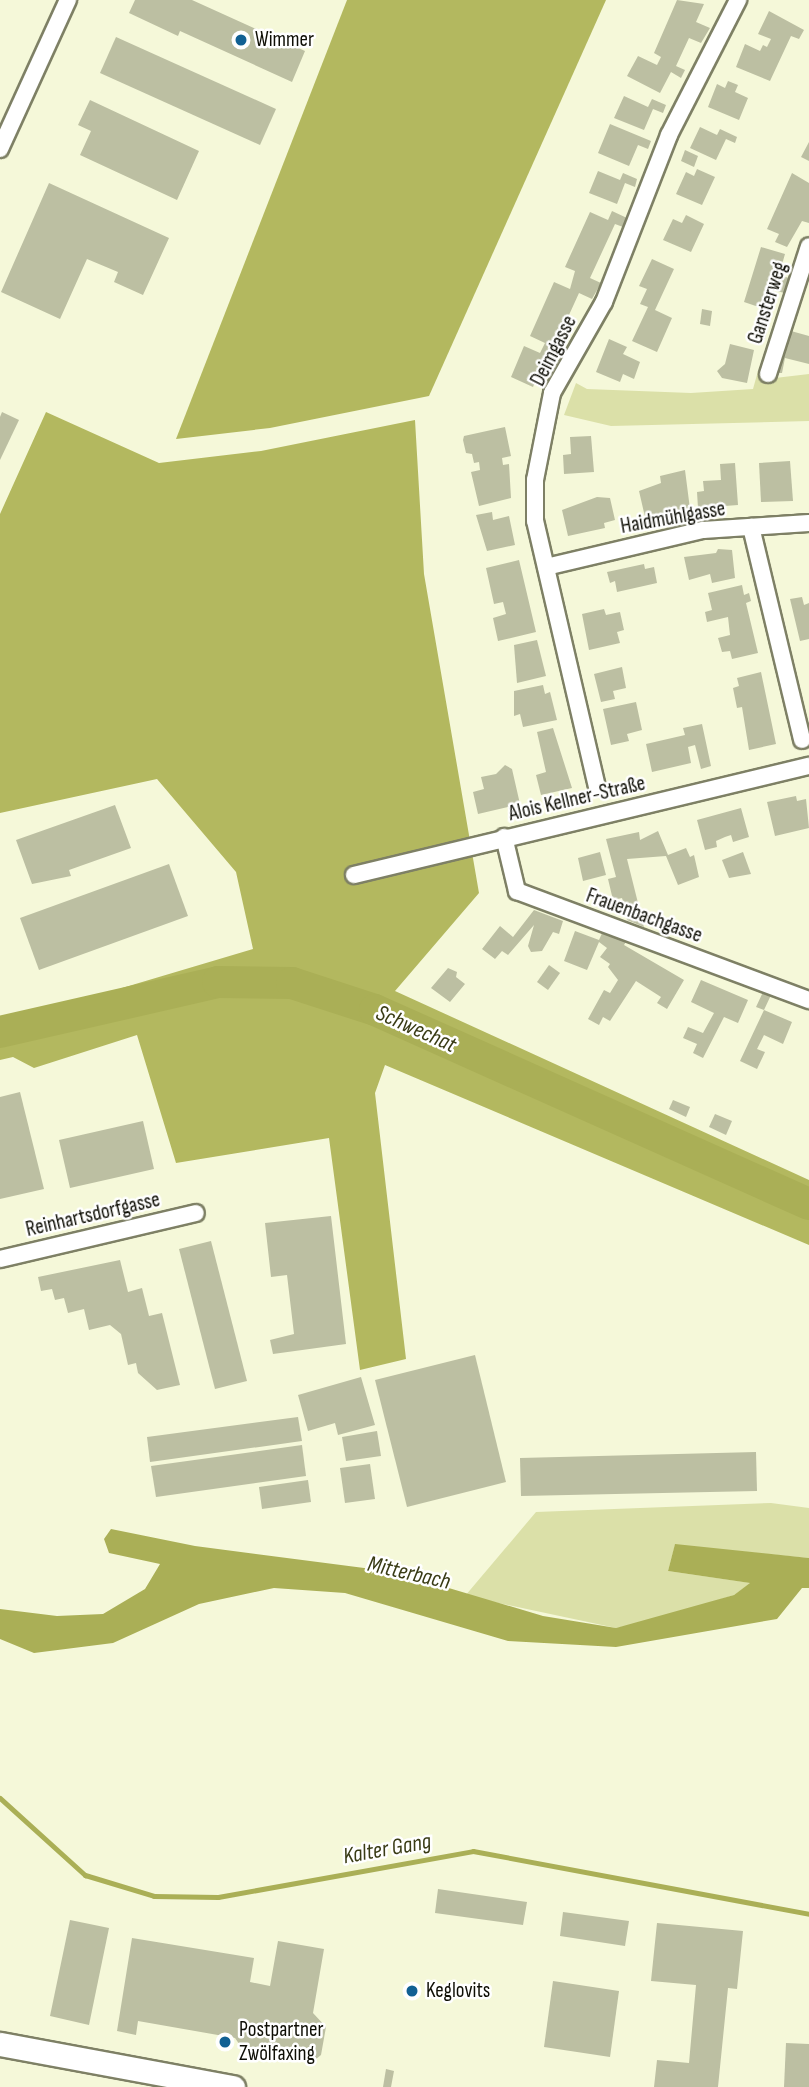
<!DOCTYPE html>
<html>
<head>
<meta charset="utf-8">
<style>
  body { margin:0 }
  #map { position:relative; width:809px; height:2087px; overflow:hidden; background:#f5f8d9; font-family:"Sofia Sans Condensed",sans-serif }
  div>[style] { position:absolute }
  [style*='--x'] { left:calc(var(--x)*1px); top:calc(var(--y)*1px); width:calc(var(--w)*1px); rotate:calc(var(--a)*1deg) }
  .green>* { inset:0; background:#dbe0a8 }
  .forest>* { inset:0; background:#b3b85f }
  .water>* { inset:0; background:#aaaf56 }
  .stream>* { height:5px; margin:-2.5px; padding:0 2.5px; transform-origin:2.5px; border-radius:2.5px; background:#aaaf56 }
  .river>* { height:32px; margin:-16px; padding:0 16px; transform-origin:16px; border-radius:16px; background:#aaaf56 }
  .building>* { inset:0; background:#bcbfa2 }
  .roads { filter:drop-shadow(2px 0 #7e8065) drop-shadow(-2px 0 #7e8065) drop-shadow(0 2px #7e8065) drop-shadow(0 -2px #7e8065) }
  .street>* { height:16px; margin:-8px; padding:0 8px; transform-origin:8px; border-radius:8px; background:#fff }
  .secondary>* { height:23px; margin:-11.5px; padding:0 11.5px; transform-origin:11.5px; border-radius:11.5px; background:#fff }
  .dots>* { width:19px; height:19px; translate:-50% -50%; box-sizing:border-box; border:4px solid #fff; border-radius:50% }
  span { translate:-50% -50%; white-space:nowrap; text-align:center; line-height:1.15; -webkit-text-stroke:5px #fff; paint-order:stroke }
  .poi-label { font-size:21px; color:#0e0e05 }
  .left { translate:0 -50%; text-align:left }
  .street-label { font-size:21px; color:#0e0e05 }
  .water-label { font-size:23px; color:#393b15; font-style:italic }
</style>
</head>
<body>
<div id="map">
  <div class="green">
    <div style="clip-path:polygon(758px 371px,775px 378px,809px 374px,809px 421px,611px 426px,564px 415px,576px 383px,587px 389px,691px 393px,753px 389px)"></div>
    <div style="clip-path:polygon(771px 1503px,809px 1508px,809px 1558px,675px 1545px,668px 1571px,751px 1583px,734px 1595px,655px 1620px,616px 1628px,465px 1596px,536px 1512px)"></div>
  </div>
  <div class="forest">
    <div style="clip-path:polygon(347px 0,606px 0,429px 396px,270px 428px,176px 439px)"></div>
    <div style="clip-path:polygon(46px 412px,159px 463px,261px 451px,415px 420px,424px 574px,479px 893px,395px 991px,809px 1180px,809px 1245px,385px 1065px,375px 1093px,406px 1359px,360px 1370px,329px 1138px,176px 1163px,137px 1035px,34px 1068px,13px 1057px,0 1060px,0 1042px,36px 1034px,122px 988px,253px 949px,236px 872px,157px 779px,0 813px,0 514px)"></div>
  </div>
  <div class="water">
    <div style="clip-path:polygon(111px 1529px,195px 1546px,395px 1572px,543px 1616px,616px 1628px,734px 1595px,750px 1583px,668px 1571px,675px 1544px,809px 1558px,809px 1588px,802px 1588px,777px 1619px,616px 1647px,508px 1641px,345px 1593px,274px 1588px,199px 1604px,113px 1643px,34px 1653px,0 1639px,0 1609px,57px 1616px,103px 1614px,145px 1589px,160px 1564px,109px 1553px,104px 1539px)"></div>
  </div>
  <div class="stream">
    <div style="--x:0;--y:1798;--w:115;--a:42.2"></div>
    <div style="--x:85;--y:1875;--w:72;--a:16.9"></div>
    <div style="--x:154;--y:1896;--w:64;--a:0.9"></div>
    <div style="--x:218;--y:1897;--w:259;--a:-10.2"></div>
    <div style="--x:473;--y:1851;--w:342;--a:10.6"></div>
  </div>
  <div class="river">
    <div style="--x:0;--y:1032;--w:224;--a:-12.9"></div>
    <div style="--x:218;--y:982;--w:74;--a:0.8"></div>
    <div style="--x:292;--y:983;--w:87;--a:18"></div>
    <div style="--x:375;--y:1010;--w:475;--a:24.1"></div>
  </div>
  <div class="building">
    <div style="clip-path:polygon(135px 0,192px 0,305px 51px,292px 82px,180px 31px,178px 36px,129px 13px)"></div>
    <div style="clip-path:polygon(677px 0,704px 4px,696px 22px,710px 28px,701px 43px,689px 38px,676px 66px,685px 70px,681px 78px,671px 72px,660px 93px,627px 76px,638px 56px,657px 65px,661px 57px,654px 53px)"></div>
    <div style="clip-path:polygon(769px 11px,804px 30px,799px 39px,791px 36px,770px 81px,736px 67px,745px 44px,760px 51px,763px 45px,767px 47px,771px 39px,758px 34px)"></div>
    <div style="clip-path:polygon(116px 37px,276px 109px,260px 145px,100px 73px)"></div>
    <div style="clip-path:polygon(728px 81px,738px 85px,735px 92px,748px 98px,739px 120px,708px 107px,717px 84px,725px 88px)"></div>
    <div style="clip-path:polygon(624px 96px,648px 107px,652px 99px,666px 105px,663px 113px,653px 109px,644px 130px,614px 118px)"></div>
    <div style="clip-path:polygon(90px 100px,199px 151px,177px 200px,80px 155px,91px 131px,78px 125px)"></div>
    <div style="clip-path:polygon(610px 124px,651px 141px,648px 149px,638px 145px,629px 166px,598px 153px)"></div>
    <div style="clip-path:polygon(700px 127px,717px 135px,720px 129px,737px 137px,735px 143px,726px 139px,716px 160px,690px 148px)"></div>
    <div style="clip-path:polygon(809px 142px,809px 161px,801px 157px)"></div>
    <div style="clip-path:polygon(685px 150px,698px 156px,694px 167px,681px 161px)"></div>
    <div style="clip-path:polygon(697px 169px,715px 177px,702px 205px,676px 194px,686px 172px,694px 176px)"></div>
    <div style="clip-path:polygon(598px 171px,620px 180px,623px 173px,637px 179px,635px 187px,625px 183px,617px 204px,589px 193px)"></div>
    <div style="clip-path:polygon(792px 173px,809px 183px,809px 223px,802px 221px,787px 247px,775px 242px,779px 234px,767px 229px)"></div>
    <div style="clip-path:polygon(49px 183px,169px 238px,143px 295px,114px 282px,118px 272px,87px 259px,60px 319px,1px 292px)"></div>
    <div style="clip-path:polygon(612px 211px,627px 218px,623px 227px,615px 224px,590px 278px,601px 283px,592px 299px,579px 293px,554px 348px,560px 351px,553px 367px,543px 363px,533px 387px,511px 377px,524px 346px,540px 353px,545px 343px,530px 336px,554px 282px,570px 289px,575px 271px,565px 267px,590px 212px,608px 220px)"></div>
    <div style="clip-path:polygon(686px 215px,704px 224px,691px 252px,663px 240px,673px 219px,682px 223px)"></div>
    <div style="clip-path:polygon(761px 247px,785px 254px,779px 275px,789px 278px,784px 293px,774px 290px,768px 310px,744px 302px)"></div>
    <div style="clip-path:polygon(652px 259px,674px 269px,655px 310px,672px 318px,657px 352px,632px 341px,648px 307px,640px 304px,647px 289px,639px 286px)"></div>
    <div style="clip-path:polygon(702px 309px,712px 311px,710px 326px,700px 324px)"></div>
    <div style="clip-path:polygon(761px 325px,768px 327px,765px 339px,758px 338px)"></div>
    <div style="clip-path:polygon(791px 331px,809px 336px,809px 364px,785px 358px,782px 373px,773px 373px,780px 346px,787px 348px)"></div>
    <div style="clip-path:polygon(609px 339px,627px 347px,623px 354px,640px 362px,634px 379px,623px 374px,620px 382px,596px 372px)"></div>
    <div style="clip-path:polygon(730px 344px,754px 350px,747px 383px,722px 378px,717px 371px,725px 364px)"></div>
    <div style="clip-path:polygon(2px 412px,19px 420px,0 460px,0 417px)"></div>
    <div style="clip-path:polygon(505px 427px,511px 456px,502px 458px,503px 465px,509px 464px,511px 498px,479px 506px,471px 472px,480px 470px,479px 462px,474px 463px,472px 454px,466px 453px,463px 440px,464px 436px)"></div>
    <div style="clip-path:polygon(591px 436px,594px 472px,564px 474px,563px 455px,571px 454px,570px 437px)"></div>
    <div style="clip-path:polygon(790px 461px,793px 501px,761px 502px,759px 463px)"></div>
    <div style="clip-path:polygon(735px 463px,738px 505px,698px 508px,697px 492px,704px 491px,703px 481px,721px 480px,720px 464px)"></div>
    <div style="clip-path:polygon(685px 470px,690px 509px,645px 517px,639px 491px,661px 483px,660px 476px)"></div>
    <div style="clip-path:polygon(597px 497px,610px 498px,615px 520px,604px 523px,605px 528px,568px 536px,562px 510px)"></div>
    <div style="clip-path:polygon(492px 512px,493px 520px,509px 516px,515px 545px,487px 551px,476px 515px)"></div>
    <div style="clip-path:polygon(718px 549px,732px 550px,735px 578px,712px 583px,710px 574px,689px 580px,684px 557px,716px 553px)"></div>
    <div style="clip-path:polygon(519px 560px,536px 632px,498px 641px,493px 618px,506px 614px,503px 602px,494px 604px,486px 568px)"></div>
    <div style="clip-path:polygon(644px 564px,645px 569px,654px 567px,657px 583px,617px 592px,615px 581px,610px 583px,607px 572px)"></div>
    <div style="clip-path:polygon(742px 585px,744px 595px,749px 593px,751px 601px,746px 603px,758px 653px,732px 659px,730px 651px,722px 652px,718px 638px,730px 635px,728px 617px,707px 622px,705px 612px,712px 610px,708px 593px)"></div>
    <div style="clip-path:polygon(802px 597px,804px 605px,809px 603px,809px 639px,800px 641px,790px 599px)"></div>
    <div style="clip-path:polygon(604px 609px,606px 615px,620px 612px,624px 630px,617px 632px,620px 643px,589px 650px,582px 614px)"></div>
    <div style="clip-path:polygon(537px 640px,546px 676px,517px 683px,514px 645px)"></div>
    <div style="clip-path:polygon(622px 667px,626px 688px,613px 691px,615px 699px,601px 702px,594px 674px)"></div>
    <div style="clip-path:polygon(761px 672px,776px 744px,749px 750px,742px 707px,737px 708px,733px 688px,739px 686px,737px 678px)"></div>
    <div style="clip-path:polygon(543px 685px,545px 694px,550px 692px,557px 720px,523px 727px,520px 714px,514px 716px,514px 691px)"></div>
    <div style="clip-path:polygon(636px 702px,642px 730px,627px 734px,629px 741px,611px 745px,603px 709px)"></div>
    <div style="clip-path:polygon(702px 724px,711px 766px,701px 769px,695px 745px,688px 747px,691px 763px,652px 772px,646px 744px,685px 735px,683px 728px)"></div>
    <div style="clip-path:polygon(553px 728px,572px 788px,541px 795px,536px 775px,546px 772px,537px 732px)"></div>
    <div style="clip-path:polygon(505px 765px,512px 769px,520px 804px,478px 814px,473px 792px,484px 789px,481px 777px,496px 774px)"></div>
    <div style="clip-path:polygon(796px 796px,797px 801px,806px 799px,809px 828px,775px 836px,767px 802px)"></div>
    <div style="clip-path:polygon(115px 805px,131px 848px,69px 870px,71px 876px,32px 884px,16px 840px)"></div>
    <div style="clip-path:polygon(741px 808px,749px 837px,733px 842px,731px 835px,725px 837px,716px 841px,717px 847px,705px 850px,697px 820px)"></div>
    <div style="clip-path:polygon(658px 831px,668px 855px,686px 848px,690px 857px,694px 855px,699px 877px,678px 885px,666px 856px,627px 859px,644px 927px,627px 920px,622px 898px,613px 900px,608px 879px,616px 877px,606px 839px,639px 832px,640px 840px)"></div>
    <div style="clip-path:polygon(600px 852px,606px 875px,583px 881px,578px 858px)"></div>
    <div style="clip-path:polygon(743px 852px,751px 874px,729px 878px,722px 860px)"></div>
    <div style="clip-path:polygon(169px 864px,188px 916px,39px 970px,20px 918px)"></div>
    <div style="clip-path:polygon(534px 910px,563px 921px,559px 934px,553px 932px,542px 951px,531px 952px,528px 946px,534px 925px,508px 955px,502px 951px,495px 959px,482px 949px,500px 926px,513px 937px)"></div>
    <div style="clip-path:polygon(575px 931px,599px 940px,603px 931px,627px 940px,624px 945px,684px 980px,667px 1009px,657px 1003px,661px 997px,636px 981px,610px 1021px,603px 1017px,599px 1025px,588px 1019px,604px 990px,610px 993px,618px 980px,608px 967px,610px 964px,600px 957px,607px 948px,599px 942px,587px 970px,564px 961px)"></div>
    <div style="clip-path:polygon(549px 965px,560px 973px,548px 990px,537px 982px)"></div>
    <div style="clip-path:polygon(448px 968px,457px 972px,456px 977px,465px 984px,450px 1002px,431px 988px)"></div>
    <div style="clip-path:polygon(701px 980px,748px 1000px,738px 1023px,724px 1017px,703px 1058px,693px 1053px,697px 1044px,683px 1038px,688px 1027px,703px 1033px,714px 1013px,691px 1002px)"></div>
    <div style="clip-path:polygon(763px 992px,771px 995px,764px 1010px,792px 1022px,783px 1044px,764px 1035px,757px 1049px,765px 1052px,757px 1069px,740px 1061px,764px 1010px,756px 1007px)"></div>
    <div style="clip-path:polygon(20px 1092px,44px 1189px,0 1199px,0 1097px)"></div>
    <div style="clip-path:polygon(673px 1100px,690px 1107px,686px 1117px,669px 1109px)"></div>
    <div style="clip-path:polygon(715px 1114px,732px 1121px,726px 1135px,709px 1127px)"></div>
    <div style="clip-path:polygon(143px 1121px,154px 1169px,70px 1188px,59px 1140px)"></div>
    <div style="clip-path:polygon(331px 1216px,346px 1344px,273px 1354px,270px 1340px,294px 1334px,287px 1275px,271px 1277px,265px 1223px)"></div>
    <div style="clip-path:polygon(211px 1241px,247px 1381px,215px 1389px,179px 1249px)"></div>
    <div style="clip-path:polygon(120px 1260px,128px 1292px,142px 1288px,149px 1316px,162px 1313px,180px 1385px,157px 1390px,138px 1373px,136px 1363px,128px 1365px,121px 1334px,110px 1325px,89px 1330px,84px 1309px,68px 1313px,64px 1298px,55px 1300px,52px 1289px,41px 1291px,38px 1277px)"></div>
    <div style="clip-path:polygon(475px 1355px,506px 1482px,407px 1507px,375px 1380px)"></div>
    <div style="clip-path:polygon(361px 1377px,375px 1425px,338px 1435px,335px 1423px,308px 1431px,298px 1395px)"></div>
    <div style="clip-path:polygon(298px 1417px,302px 1441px,150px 1462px,147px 1437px)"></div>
    <div style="clip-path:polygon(377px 1431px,381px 1456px,346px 1461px,342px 1437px)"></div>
    <div style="clip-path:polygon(302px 1445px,306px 1476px,156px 1497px,151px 1466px)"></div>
    <div style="clip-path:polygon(756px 1452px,757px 1491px,521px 1496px,520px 1458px)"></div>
    <div style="clip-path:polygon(370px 1464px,375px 1499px,345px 1503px,340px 1468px)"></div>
    <div style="clip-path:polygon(308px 1480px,311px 1502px,262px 1509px,259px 1487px)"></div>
    <div style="clip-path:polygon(438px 1889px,527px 1902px,523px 1925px,435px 1913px)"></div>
    <div style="clip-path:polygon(563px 1912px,629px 1921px,625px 1946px,560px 1936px)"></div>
    <div style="clip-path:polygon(70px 1920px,109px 1928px,89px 2025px,50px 2016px)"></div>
    <div style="clip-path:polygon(657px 1923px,743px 1931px,737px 1989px,728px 1988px,718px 2087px,654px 2087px,657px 2060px,689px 2063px,696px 1985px,651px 1981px)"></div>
    <div style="clip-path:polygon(132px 1938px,254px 1958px,250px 1982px,270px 1986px,278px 1941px,324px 1949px,313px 2013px,326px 2027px,321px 2055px,311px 2063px,244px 2051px,235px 2038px,138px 2021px,136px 2035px,117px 2031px)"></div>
    <div style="clip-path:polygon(553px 1981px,619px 1991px,610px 2057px,544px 2047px)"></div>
    <div style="clip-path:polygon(786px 2043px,809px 2044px,809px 2087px,784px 2087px)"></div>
    <div style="clip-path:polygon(386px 2069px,394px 2071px,391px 2087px,383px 2087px)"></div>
  </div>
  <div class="roads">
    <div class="street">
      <div style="--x:0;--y:149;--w:164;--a:-65.5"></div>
      <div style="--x:768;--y:374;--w:134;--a:-72.2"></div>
      <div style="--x:751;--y:527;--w:219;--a:76.5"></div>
      <div style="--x:546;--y:567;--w:161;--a:-13.3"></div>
      <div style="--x:703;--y:530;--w:106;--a:-3.8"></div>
      <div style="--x:597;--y:787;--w:273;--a:-103.1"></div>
      <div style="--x:535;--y:521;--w:41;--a:-90"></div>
      <div style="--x:535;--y:480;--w:89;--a:-78.9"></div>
      <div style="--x:552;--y:393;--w:105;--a:-60.3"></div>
      <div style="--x:604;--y:302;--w:179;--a:-68.7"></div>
      <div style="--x:669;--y:135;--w:152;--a:-62.9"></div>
      <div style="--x:504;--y:837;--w:56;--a:76.5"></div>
      <div style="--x:517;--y:891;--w:312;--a:20.5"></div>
      <div style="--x:354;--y:875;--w:468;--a:-13.5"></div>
      <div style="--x:0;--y:1259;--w:201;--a:-13.2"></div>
    </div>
    <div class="secondary">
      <div style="--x:0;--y:2044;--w:237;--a:10.5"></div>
    </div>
  </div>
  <div class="dots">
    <div style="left:241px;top:40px;background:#116093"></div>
    <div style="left:412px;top:1991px;background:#116093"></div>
    <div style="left:225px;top:2042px;background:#116093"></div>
  </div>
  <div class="poi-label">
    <span class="left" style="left:255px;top:40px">Wimmer</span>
    <span class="left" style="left:426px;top:1991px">Keglovits</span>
    <span class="left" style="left:239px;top:2042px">Postpartner<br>Zwölfaxing</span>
  </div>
  <div class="street-label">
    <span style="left:768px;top:303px;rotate:-72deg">Gansterweg</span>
    <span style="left:554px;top:351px;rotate:-63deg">Deimgasse</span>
    <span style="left:673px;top:518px;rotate:-10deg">Haidmühlgasse</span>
    <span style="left:577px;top:799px;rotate:-13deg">Alois Kellner-Straße</span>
    <span style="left:644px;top:916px;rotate:20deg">Frauenbachgasse</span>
    <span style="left:93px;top:1215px;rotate:-13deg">Reinhartsdorfgasse</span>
  </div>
  <div class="water-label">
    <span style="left:416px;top:1029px;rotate:24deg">Schwechat</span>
    <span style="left:409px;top:1573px;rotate:13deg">Mitterbach</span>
    <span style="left:387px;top:1849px;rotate:-10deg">Kalter Gang</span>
  </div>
</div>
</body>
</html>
